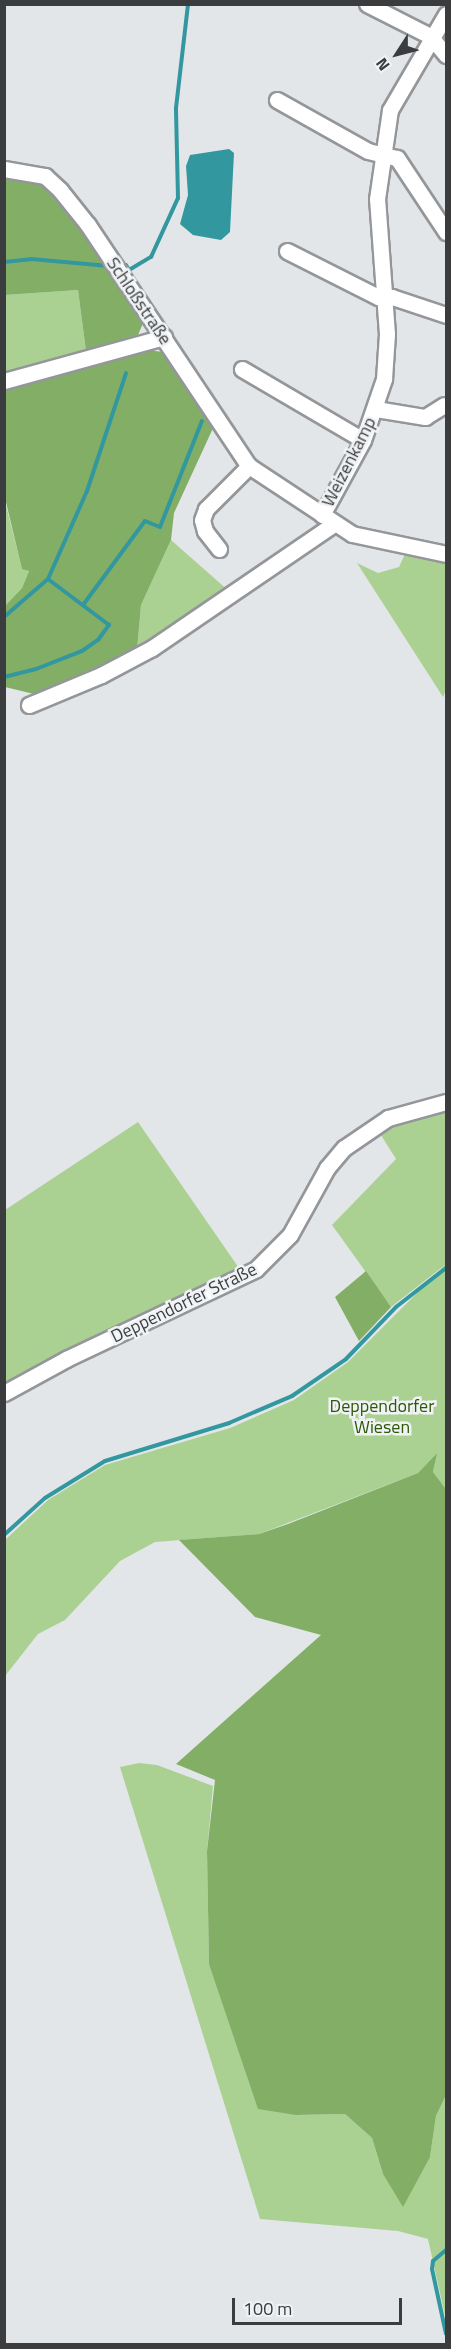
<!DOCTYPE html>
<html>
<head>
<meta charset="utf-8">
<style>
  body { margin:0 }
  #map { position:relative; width:451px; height:2349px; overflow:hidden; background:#e3e6e8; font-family:"Titillium Web",sans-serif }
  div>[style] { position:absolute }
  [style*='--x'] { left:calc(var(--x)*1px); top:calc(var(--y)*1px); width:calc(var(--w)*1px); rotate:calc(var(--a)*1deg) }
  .green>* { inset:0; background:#aad192 }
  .forest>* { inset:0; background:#82af65 }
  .water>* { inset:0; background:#33979f }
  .stream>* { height:4px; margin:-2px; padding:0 2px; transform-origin:2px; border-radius:2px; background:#33979f }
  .roads { filter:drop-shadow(2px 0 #949699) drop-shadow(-2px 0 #949699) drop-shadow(0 2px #949699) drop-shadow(0 -2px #949699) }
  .minor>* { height:15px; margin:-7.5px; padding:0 7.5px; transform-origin:7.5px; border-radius:7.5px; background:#fff }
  span { translate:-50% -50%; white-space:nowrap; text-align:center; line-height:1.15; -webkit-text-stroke:5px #f0f3f5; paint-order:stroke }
  .street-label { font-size:18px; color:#3b3c3d }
  .park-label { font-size:18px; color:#2f5806 }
  .frame { position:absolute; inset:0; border:6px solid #3b3c3d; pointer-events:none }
  .north { position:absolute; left:367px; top:24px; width:60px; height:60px; -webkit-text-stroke:4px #f0f3f5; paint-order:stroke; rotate:234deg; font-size:16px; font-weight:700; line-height:24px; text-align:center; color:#3b3c3d }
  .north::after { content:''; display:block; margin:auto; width:21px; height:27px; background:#3b3c3d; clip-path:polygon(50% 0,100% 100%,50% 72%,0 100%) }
  .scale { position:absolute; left:232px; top:2298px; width:170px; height:27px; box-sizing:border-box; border:3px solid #3b3c3d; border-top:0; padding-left:8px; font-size:18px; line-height:21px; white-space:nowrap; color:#3b3c3d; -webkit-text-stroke:4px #f0f3f5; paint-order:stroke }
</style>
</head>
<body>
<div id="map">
  <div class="green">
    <div style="clip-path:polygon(78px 290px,86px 351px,5px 373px,5px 295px)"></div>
    <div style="clip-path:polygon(4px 498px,22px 568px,29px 571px,22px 588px,5px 606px)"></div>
    <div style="clip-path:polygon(171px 540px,230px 592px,137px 650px,141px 605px)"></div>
    <div style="clip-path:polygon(405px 554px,446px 561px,446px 690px,443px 697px,357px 563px,378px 573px,399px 567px)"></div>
    <div style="clip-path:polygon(446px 1109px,446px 1489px,433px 1472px,436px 1454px,418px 1473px,259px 1534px,155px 1542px,120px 1561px,65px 1620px,38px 1634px,5px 1676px,5px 1540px,48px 1500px,105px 1465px,230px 1428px,294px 1400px,348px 1362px,445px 1265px,391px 1307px,332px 1225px,396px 1159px,379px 1132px)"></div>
    <div style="clip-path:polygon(138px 1122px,241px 1271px,66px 1349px,5px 1384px,5px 1210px)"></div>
    <div style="clip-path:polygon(139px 1763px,157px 1765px,213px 1786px,207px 1851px,209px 1964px,296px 2115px,345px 2114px,372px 2138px,383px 2174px,430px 2157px,436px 2116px,446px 2095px,446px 2320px,428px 2239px,398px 2231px,260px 2219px,120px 1767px)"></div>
  </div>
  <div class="forest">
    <div style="clip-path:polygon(4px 174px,48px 184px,63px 198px,144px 321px,138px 335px,86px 351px,78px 290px,5px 295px)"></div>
    <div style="clip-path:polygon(146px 350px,164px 352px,214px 426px,174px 513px,171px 540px,141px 605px,137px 650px,62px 685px,34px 694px,5px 687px,5px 606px,22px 588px,29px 571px,22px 569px,5px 498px,5px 388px)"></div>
    <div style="clip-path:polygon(366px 1271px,391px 1307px,359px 1341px,335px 1297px)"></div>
    <div style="clip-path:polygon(437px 1453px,433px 1472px,446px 1489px,446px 2095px,436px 2116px,430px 2157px,403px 2207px,383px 2174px,372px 2138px,345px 2114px,296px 2115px,258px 2109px,209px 1964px,207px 1851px,215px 1780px,176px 1764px,321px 1635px,255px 1617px,179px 1540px,259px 1534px,288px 1524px,418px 1473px)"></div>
  </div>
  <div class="water">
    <div style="clip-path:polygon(229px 149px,234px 153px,230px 232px,221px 240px,193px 235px,180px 224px,188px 195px,186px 166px,190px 155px)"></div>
  </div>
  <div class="stream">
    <div style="--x:4;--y:262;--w:27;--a:-6"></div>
    <div style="--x:31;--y:259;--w:78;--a:5.1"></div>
    <div style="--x:126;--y:265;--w:6;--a:59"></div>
    <div style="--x:129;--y:270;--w:26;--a:-31"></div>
    <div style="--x:151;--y:257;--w:65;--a:-65.4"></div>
    <div style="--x:178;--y:198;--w:90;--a:-91.3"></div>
    <div style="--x:176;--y:108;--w:105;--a:-83.4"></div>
    <div style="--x:83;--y:605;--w:104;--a:-53.6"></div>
    <div style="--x:145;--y:521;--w:16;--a:22"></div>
    <div style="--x:160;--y:527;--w:114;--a:-68.4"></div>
    <div style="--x:4;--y:617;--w:58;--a:-40.8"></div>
    <div style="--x:48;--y:579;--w:96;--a:-66.1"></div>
    <div style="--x:87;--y:491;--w:124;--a:-71.7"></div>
    <div style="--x:4;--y:677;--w:33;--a:-14"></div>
    <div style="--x:36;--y:669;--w:49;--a:-21.4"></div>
    <div style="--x:82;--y:651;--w:19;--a:-35"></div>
    <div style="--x:98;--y:640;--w:19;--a:-54"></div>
    <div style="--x:109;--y:625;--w:76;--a:-143"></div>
    <div style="--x:4;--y:1535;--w:55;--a:-42.1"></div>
    <div style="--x:45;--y:1498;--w:70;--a:-31.7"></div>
    <div style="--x:105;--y:1461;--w:130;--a:-17"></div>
    <div style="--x:229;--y:1423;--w:69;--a:-23.2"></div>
    <div style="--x:292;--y:1396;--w:65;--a:-34.4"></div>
    <div style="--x:346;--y:1359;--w:72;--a:-46.1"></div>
    <div style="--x:396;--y:1307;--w:63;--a:-38"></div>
    <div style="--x:446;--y:2250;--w:17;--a:140"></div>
    <div style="--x:433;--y:2261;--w:8;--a:97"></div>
    <div style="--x:432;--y:2269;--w:66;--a:77.8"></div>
  </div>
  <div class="roads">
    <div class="minor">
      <div style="--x:367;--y:4;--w:71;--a:26.9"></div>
      <div style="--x:430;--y:36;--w:25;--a:50"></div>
      <div style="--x:277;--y:100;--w:104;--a:29.3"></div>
      <div style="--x:368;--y:151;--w:30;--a:14"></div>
      <div style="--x:397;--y:158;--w:89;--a:56.5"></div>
      <div style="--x:4;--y:169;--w:42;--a:9.7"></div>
      <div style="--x:45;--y:176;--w:21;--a:43"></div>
      <div style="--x:60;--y:190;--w:45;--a:51.3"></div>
      <div style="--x:88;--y:225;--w:290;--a:56.3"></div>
      <div style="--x:249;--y:466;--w:123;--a:33.4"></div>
      <div style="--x:352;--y:534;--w:96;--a:12"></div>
      <div style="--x:287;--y:251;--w:102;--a:26.8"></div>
      <div style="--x:378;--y:297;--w:14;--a:0"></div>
      <div style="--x:392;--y:297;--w:57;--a:18.4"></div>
      <div style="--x:242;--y:369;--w:140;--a:30.4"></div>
      <div style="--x:4;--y:381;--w:166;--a:-15.4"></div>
      <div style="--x:376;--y:409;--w:50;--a:9.3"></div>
      <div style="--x:425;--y:417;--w:22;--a:-32"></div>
      <div style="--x:322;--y:515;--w:85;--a:-61.3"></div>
      <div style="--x:363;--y:440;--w:65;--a:-71"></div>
      <div style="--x:384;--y:379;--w:45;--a:-86.2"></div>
      <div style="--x:387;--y:334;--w:135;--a:-94.2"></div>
      <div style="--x:377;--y:199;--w:90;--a:-81.7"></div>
      <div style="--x:390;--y:110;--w:111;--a:-59.7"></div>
      <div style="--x:219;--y:549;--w:23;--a:-128"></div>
      <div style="--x:205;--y:531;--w:11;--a:-105"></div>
      <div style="--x:202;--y:520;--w:12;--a:-70"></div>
      <div style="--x:206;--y:509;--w:61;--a:-45"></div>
      <div style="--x:29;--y:705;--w:78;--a:-22.6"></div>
      <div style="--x:101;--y:675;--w:58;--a:-27.9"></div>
      <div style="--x:152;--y:648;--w:220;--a:-34.3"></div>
      <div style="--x:4;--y:1393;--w:71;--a:-28.7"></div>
      <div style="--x:66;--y:1359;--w:210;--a:-25.3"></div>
      <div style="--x:256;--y:1269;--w:48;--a:-45"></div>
      <div style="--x:290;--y:1235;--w:77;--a:-61.1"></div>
      <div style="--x:327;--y:1168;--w:26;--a:-50"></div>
      <div style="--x:344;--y:1148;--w:53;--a:-34.3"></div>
      <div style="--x:388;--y:1118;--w:60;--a:-15.4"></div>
    </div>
  </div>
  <div class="street-label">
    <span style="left:139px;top:301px;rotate:56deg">Schloßstraße</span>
    <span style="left:349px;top:462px;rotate:-63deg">Weizenkamp</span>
    <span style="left:184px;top:1303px;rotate:-26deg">Deppendorfer Straße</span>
  </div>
  <div class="park-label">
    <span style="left:382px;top:1417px">Deppendorfer<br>Wiesen</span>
  </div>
  <div class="frame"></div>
  <div class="north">N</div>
  <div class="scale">100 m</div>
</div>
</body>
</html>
